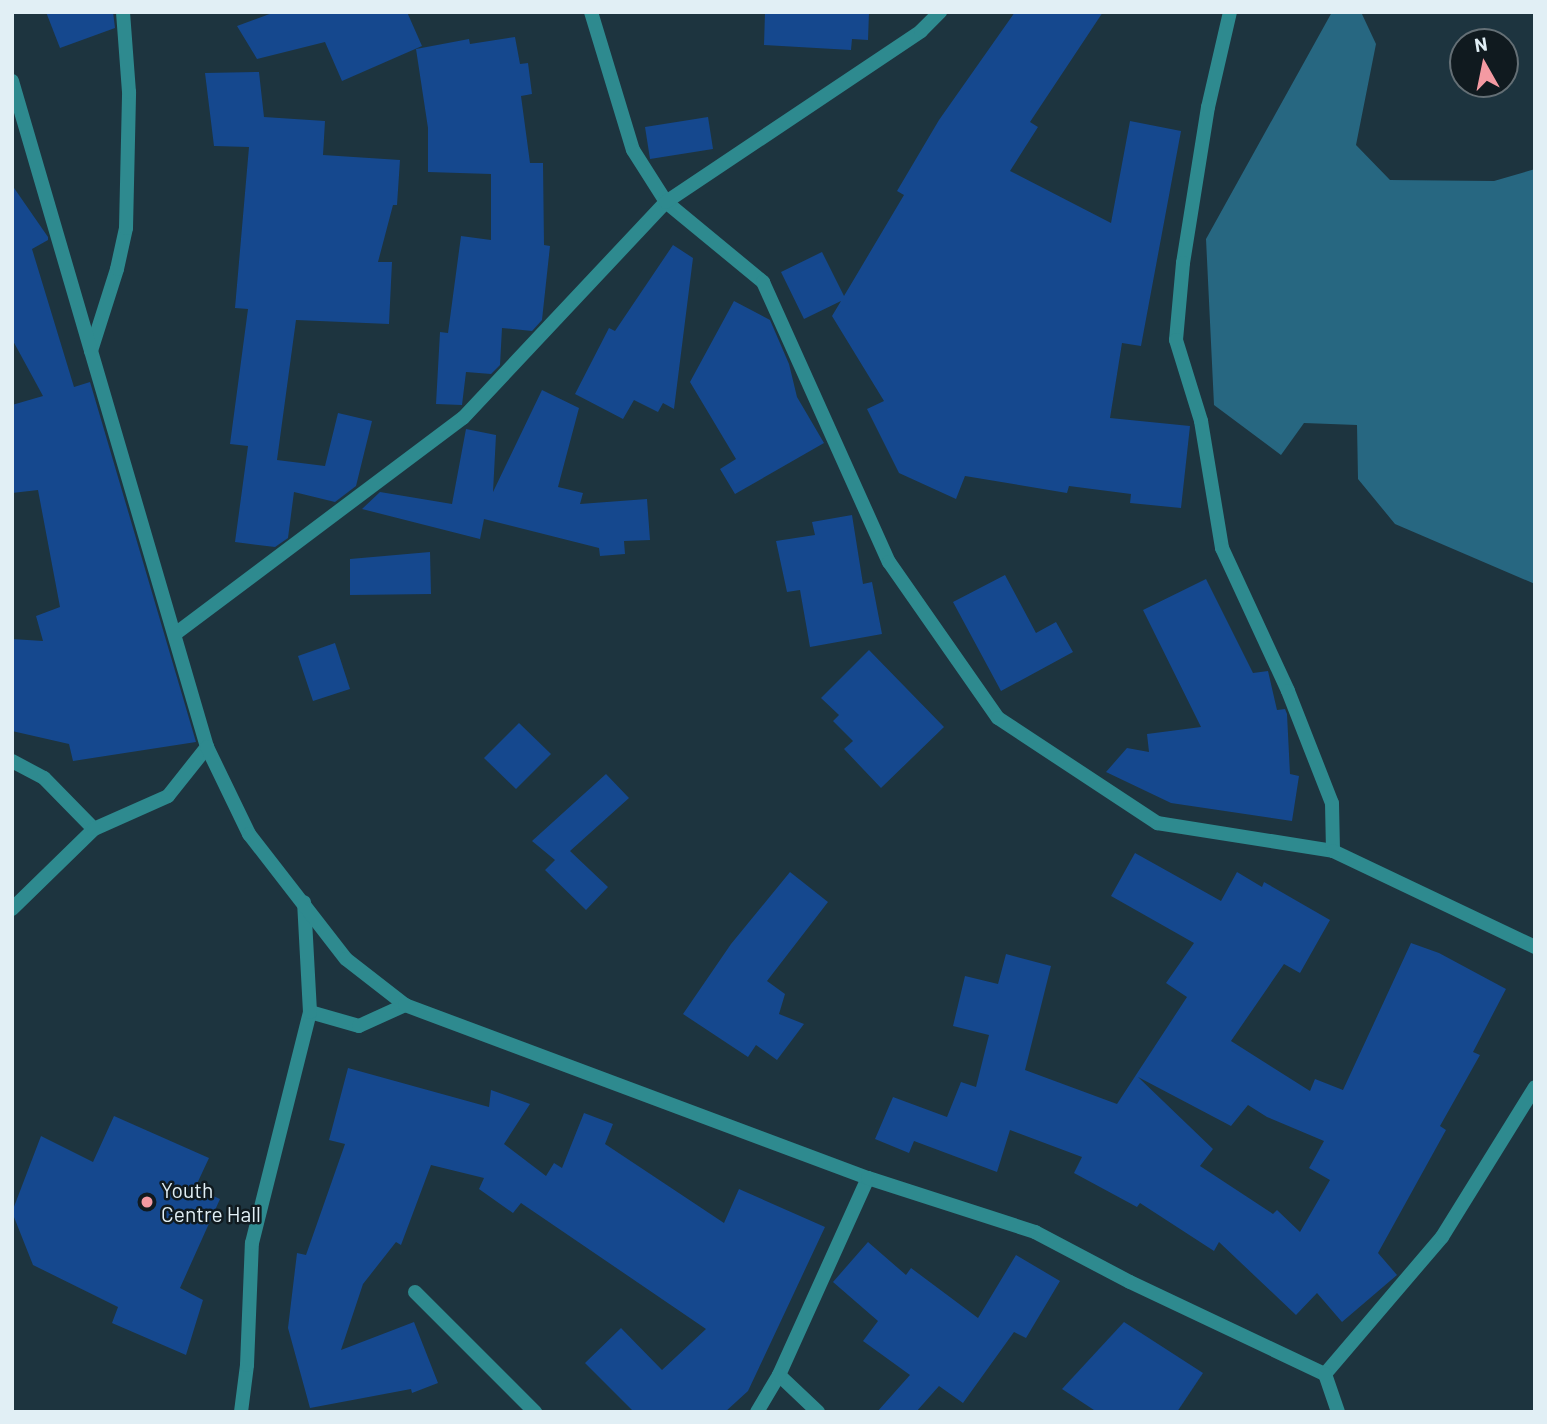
<!DOCTYPE html>
<html>
<head>
<meta charset="utf-8">
<style>
  body { margin:0 }
  #map { position:relative; width:1547px; height:1424px; overflow:hidden; background:#1d343f; font-family:Barlow,sans-serif }
  div>[style] { position:absolute }
  [style*='--x'] { left:calc(var(--x)*1px); top:calc(var(--y)*1px); width:calc(var(--w)*1px); rotate:calc(var(--a)*1deg) }
  .forest>* { inset:0; background:#276781 }
  .building>* { inset:0; background:#15488e }
  .minor>* { height:14px; margin:-7px; padding:0 7px; transform-origin:7px; border-radius:7px; background:#2e8a8f }
  .tertiary>* { height:14px; margin:-7px; padding:0 7px; transform-origin:7px; border-radius:7px; background:#2e8a8f }
  .dots>* { width:19px; height:19px; translate:-50% -50%; box-sizing:border-box; border:4px solid #101a1f; border-radius:50% }
  span { translate:-50% -50%; white-space:nowrap; text-align:center; line-height:1.15; -webkit-text-stroke:5px #101a1f; paint-order:stroke }
  .poi-label { font-size:21px; color:#e1eff5 }
  .left { translate:0 -50%; text-align:left }
  .frame { position:absolute; inset:0; border:14px solid #e1eff5; pointer-events:none }
  .north { position:absolute; left:1449px; top:28px; width:70px; height:70px; box-sizing:border-box; background:#101a1f; border:2px solid #646f75; border-radius:50%; rotate:351deg; font-size:19px; font-weight:700; line-height:28px; text-align:center; color:#e1eff5 }
  .north::after { content:''; display:block; margin:auto; width:24px; height:32px; background:#f49aa2; clip-path:polygon(50% 0,100% 100%,50% 72%,0 100%) }
</style>
</head>
<body>
<div id="map">
  <div class="forest">
    <div style="clip-path:polygon(1332px 12px,1361px 12px,1376px 44px,1356px 145px,1390px 180px,1494px 181px,1535px 169px,1535px 584px,1395px 524px,1358px 479px,1357px 425px,1304px 423px,1281px 455px,1214px 405px,1206px 239px)"></div>
  </div>
  <div class="building">
    <div style="clip-path:polygon(46px 12px,113px 12px,115px 28px,60px 48px)"></div>
    <div style="clip-path:polygon(275px 12px,407px 12px,422px 46px,342px 81px,325px 42px,257px 59px,237px 26px)"></div>
    <div style="clip-path:polygon(765px 12px,869px 12px,868px 40px,852px 39px,851px 50px,764px 45px)"></div>
    <div style="clip-path:polygon(1015px 12px,1103px 12px,1030px 122px,1038px 127px,1010px 171px,1111px 223px,1130px 121px,1181px 131px,1141px 346px,1122px 343px,1110px 418px,1190px 426px,1181px 508px,1130px 503px,1131px 494px,1069px 486px,1067px 493px,965px 476px,956px 499px,899px 473px,867px 409px,884px 401px,832px 316px,841px 301px,804px 319px,781px 272px,822px 252px,844px 296px,904px 195px,897px 191px,939px 120px)"></div>
    <div style="clip-path:polygon(515px 37px,520px 64px,528px 63px,532px 94px,521px 96px,530px 163px,543px 163px,544px 245px,550px 246px,542px 320px,532px 331px,502px 328px,500px 365px,491px 374px,466px 372px,462px 405px,436px 404px,440px 332px,448px 333px,461px 236px,491px 240px,491px 174px,428px 172px,428px 128px,416px 49px,469px 39px,470px 44px)"></div>
    <div style="clip-path:polygon(259px 72px,264px 117px,325px 121px,323px 155px,400px 160px,397px 205px,393px 205px,378px 262px,392px 262px,389px 324px,296px 320px,277px 460px,325px 466px,338px 413px,372px 421px,356px 486px,335px 502px,294px 492px,288px 538px,275px 547px,235px 542px,248px 446px,230px 444px,248px 309px,235px 308px,249px 147px,214px 146px,205px 73px)"></div>
    <div style="clip-path:polygon(708px 117px,713px 149px,650px 159px,645px 127px)"></div>
    <div style="clip-path:polygon(12px 185px,48px 237px,48px 240px,32px 249px,74px 387px,90px 382px,196px 742px,73px 761px,69px 744px,12px 731px,12px 639px,43px 641px,36px 616px,60px 607px,38px 490px,12px 493px,12px 405px,43px 396px,12px 339px)"></div>
    <div style="clip-path:polygon(673px 245px,693px 258px,674px 409px,663px 403px,658px 412px,634px 400px,623px 419px,575px 394px,609px 328px,615px 331px)"></div>
    <div style="clip-path:polygon(734px 301px,770px 320px,789px 364px,797px 397px,824px 443px,735px 494px,720px 469px,736px 459px,690px 382px)"></div>
    <div style="clip-path:polygon(542px 390px,579px 408px,558px 487px,583px 493px,580px 504px,647px 499px,650px 540px,624px 541px,625px 554px,600px 556px,599px 548px,484px 519px,480px 539px,362px 509px,380px 492px,452px 504px,466px 429px,496px 435px,493px 492px)"></div>
    <div style="clip-path:polygon(852px 515px,863px 584px,872px 582px,882px 634px,810px 647px,800px 590px,787px 592px,776px 541px,815px 535px,812px 522px)"></div>
    <div style="clip-path:polygon(430px 552px,431px 594px,350px 595px,350px 559px)"></div>
    <div style="clip-path:polygon(1005px 575px,1036px 633px,1056px 622px,1073px 652px,1001px 691px,953px 602px)"></div>
    <div style="clip-path:polygon(1206px 579px,1253px 673px,1268px 671px,1277px 710px,1285px 709px,1287px 714px,1290px 774px,1299px 776px,1292px 821px,1171px 803px,1106px 772px,1127px 748px,1149px 752px,1147px 734px,1201px 727px,1143px 610px)"></div>
    <div style="clip-path:polygon(335px 643px,350px 689px,313px 701px,298px 656px)"></div>
    <div style="clip-path:polygon(869px 650px,944px 727px,881px 788px,844px 749px,853px 741px,833px 721px,839px 715px,821px 698px)"></div>
    <div style="clip-path:polygon(519px 723px,551px 754px,516px 789px,484px 758px)"></div>
    <div style="clip-path:polygon(606px 774px,629px 798px,570px 851px,608px 887px,586px 910px,545px 870px,555px 860px,532px 841px)"></div>
    <div style="clip-path:polygon(evenodd,1135px 853px,1221px 901px,1237px 872px,1262px 887px,1264px 882px,1330px 920px,1300px 973px,1284px 964px,1231px 1041px,1310px 1091px,1315px 1079px,1343px 1090px,1411px 943px,1439px 953px,1506px 989px,1473px 1052px,1480px 1055px,1440px 1126px,1446px 1130px,1378px 1253px,1397px 1275px,1342px 1322px,1317px 1293px,1296px 1315px,1219px 1242px,1214px 1251px,1140px 1203px,1137px 1207px,1074px 1173px,1082px 1157px,1010px 1130px,997px 1172px,914px 1141px,909px 1153px,875px 1139px,893px 1097px,947px 1117px,961px 1082px,976px 1087px,989px 1035px,953px 1026px,965px 976px,998px 984px,1006px 954px,1051px 966px,1025px 1070px,1117px 1104px,1187px 997px,1166px 983px,1194px 943px,1111px 896px,1135px 853px,1138px 1077px,1231px 1126px,1248px 1105px,1267px 1117px,1324px 1141px,1309px 1168px,1330px 1180px,1300px 1232px,1277px 1210px,1273px 1214px,1200px 1166px,1213px 1149px,1138px 1077px)"></div>
    <div style="clip-path:polygon(790px 872px,828px 902px,767px 981px,785px 994px,779px 1014px,804px 1024px,777px 1060px,756px 1045px,748px 1057px,683px 1014px,731px 944px)"></div>
    <div style="clip-path:polygon(348px 1068px,489px 1107px,491px 1090px,530px 1104px,504px 1144px,546px 1176px,554px 1163px,562px 1168px,584px 1113px,613px 1124px,605px 1144px,724px 1223px,739px 1189px,825px 1227px,748px 1391px,725px 1412px,634px 1412px,585px 1363px,621px 1328px,662px 1370px,706px 1329px,521px 1203px,513px 1213px,479px 1189px,484px 1178px,431px 1165px,401px 1245px,396px 1242px,363px 1284px,341px 1350px,414px 1322px,438px 1383px,412px 1393px,411px 1389px,310px 1408px,288px 1328px,297px 1253px,306px 1255px,345px 1144px,329px 1140px)"></div>
    <div style="clip-path:polygon(114px 1116px,209px 1158px,195px 1188px,220px 1199px,180px 1288px,203px 1300px,186px 1355px,112px 1323px,118px 1307px,33px 1265px,12px 1212px,41px 1136px,93px 1162px)"></div>
    <div style="clip-path:polygon(868px 1242px,906px 1275px,911px 1268px,978px 1318px,1016px 1255px,1060px 1281px,1026px 1338px,1014px 1332px,963px 1403px,939px 1386px,916px 1412px,877px 1412px,910px 1375px,863px 1341px,878px 1321px,833px 1282px)"></div>
    <div style="clip-path:polygon(1124px 1322px,1203px 1373px,1177px 1412px,1097px 1412px,1062px 1389px)"></div>
  </div>
  <div class="minor">
    <div style="--x:591;--y:12;--w:144;--a:73.1"></div>
    <div style="--x:633;--y:150;--w:62;--a:57.6"></div>
    <div style="--x:666;--y:202;--w:126;--a:39.5"></div>
    <div style="--x:763;--y:282;--w:307;--a:65.8"></div>
    <div style="--x:889;--y:562;--w:190;--a:55.1"></div>
    <div style="--x:998;--y:718;--w:191;--a:33.4"></div>
    <div style="--x:1157;--y:823;--w:178;--a:9"></div>
    <div style="--x:1230;--y:12;--w:98;--a:103"></div>
    <div style="--x:1208;--y:107;--w:158;--a:99.1"></div>
    <div style="--x:1183;--y:263;--w:77;--a:95.2"></div>
    <div style="--x:1176;--y:340;--w:85;--a:72.8"></div>
    <div style="--x:1201;--y:421;--w:129;--a:80.6"></div>
    <div style="--x:1222;--y:548;--w:157;--a:65.2"></div>
    <div style="--x:1288;--y:691;--w:120;--a:68.6"></div>
    <div style="--x:1332;--y:803;--w:48;--a:88.8"></div>
    <div style="--x:1333;--y:851;--w:224;--a:25.4"></div>
    <div style="--x:91;--y:351;--w:86;--a:-72.4"></div>
    <div style="--x:117;--y:269;--w:42;--a:-77.6"></div>
    <div style="--x:126;--y:228;--w:136;--a:-88.7"></div>
    <div style="--x:129;--y:92;--w:80;--a:-94.3"></div>
    <div style="--x:175;--y:634;--w:360;--a:-36.9"></div>
    <div style="--x:463;--y:418;--w:296;--a:-46.8"></div>
    <div style="--x:666;--y:202;--w:307;--a:-33.8"></div>
    <div style="--x:921;--y:31;--w:27;--a:-45"></div>
    <div style="--x:12;--y:761;--w:36;--a:28"></div>
    <div style="--x:44;--y:778;--w:71;--a:45.6"></div>
    <div style="--x:12;--y:909;--w:115;--a:-44.3"></div>
    <div style="--x:94;--y:829;--w:81;--a:-24"></div>
    <div style="--x:168;--y:796;--w:63;--a:-51.5"></div>
    <div style="--x:310;--y:1012;--w:51;--a:15.9"></div>
    <div style="--x:359;--y:1026;--w:51;--a:-24.5"></div>
    <div style="--x:415;--y:1292;--w:170;--a:45"></div>
    <div style="--x:1325;--y:1374;--w:180;--a:-49.5"></div>
    <div style="--x:1442;--y:1237;--w:176;--a:-58.2"></div>
    <div style="--x:779;--y:1375;--w:54;--a:43.5"></div>
    <div style="--x:241;--y:1412;--w:47;--a:-82.7"></div>
    <div style="--x:247;--y:1365;--w:122;--a:-87.7"></div>
    <div style="--x:252;--y:1243;--w:238;--a:-75.9"></div>
    <div style="--x:310;--y:1012;--w:110;--a:-93.1"></div>
    <div style="--x:757;--y:1412;--w:43;--a:-59.3"></div>
    <div style="--x:779;--y:1375;--w:216;--a:-65.7"></div>
  </div>
  <div class="tertiary">
    <div style="--x:12;--y:81;--w:694;--a:73.68"></div>
    <div style="--x:207;--y:747;--w:97;--a:64.2"></div>
    <div style="--x:249;--y:834;--w:158;--a:52.2"></div>
    <div style="--x:346;--y:959;--w:75;--a:37.9"></div>
    <div style="--x:405;--y:1005;--w:494;--a:20.5"></div>
    <div style="--x:868;--y:1178;--w:176;--a:17.9"></div>
    <div style="--x:1035;--y:1232;--w:107;--a:27.8"></div>
    <div style="--x:1130;--y:1282;--w:216;--a:25.3"></div>
    <div style="--x:1325;--y:1374;--w:40;--a:71.1"></div>
  </div>
  <div class="dots">
    <div style="left:147px;top:1202px;background:#f49aa2"></div>
  </div>
  <div class="poi-label">
    <span class="left" style="left:161px;top:1202px">Youth<br>Centre Hall</span>
  </div>
  <div class="frame"></div>
  <div class="north">N</div>
</div>
</body>
</html>
